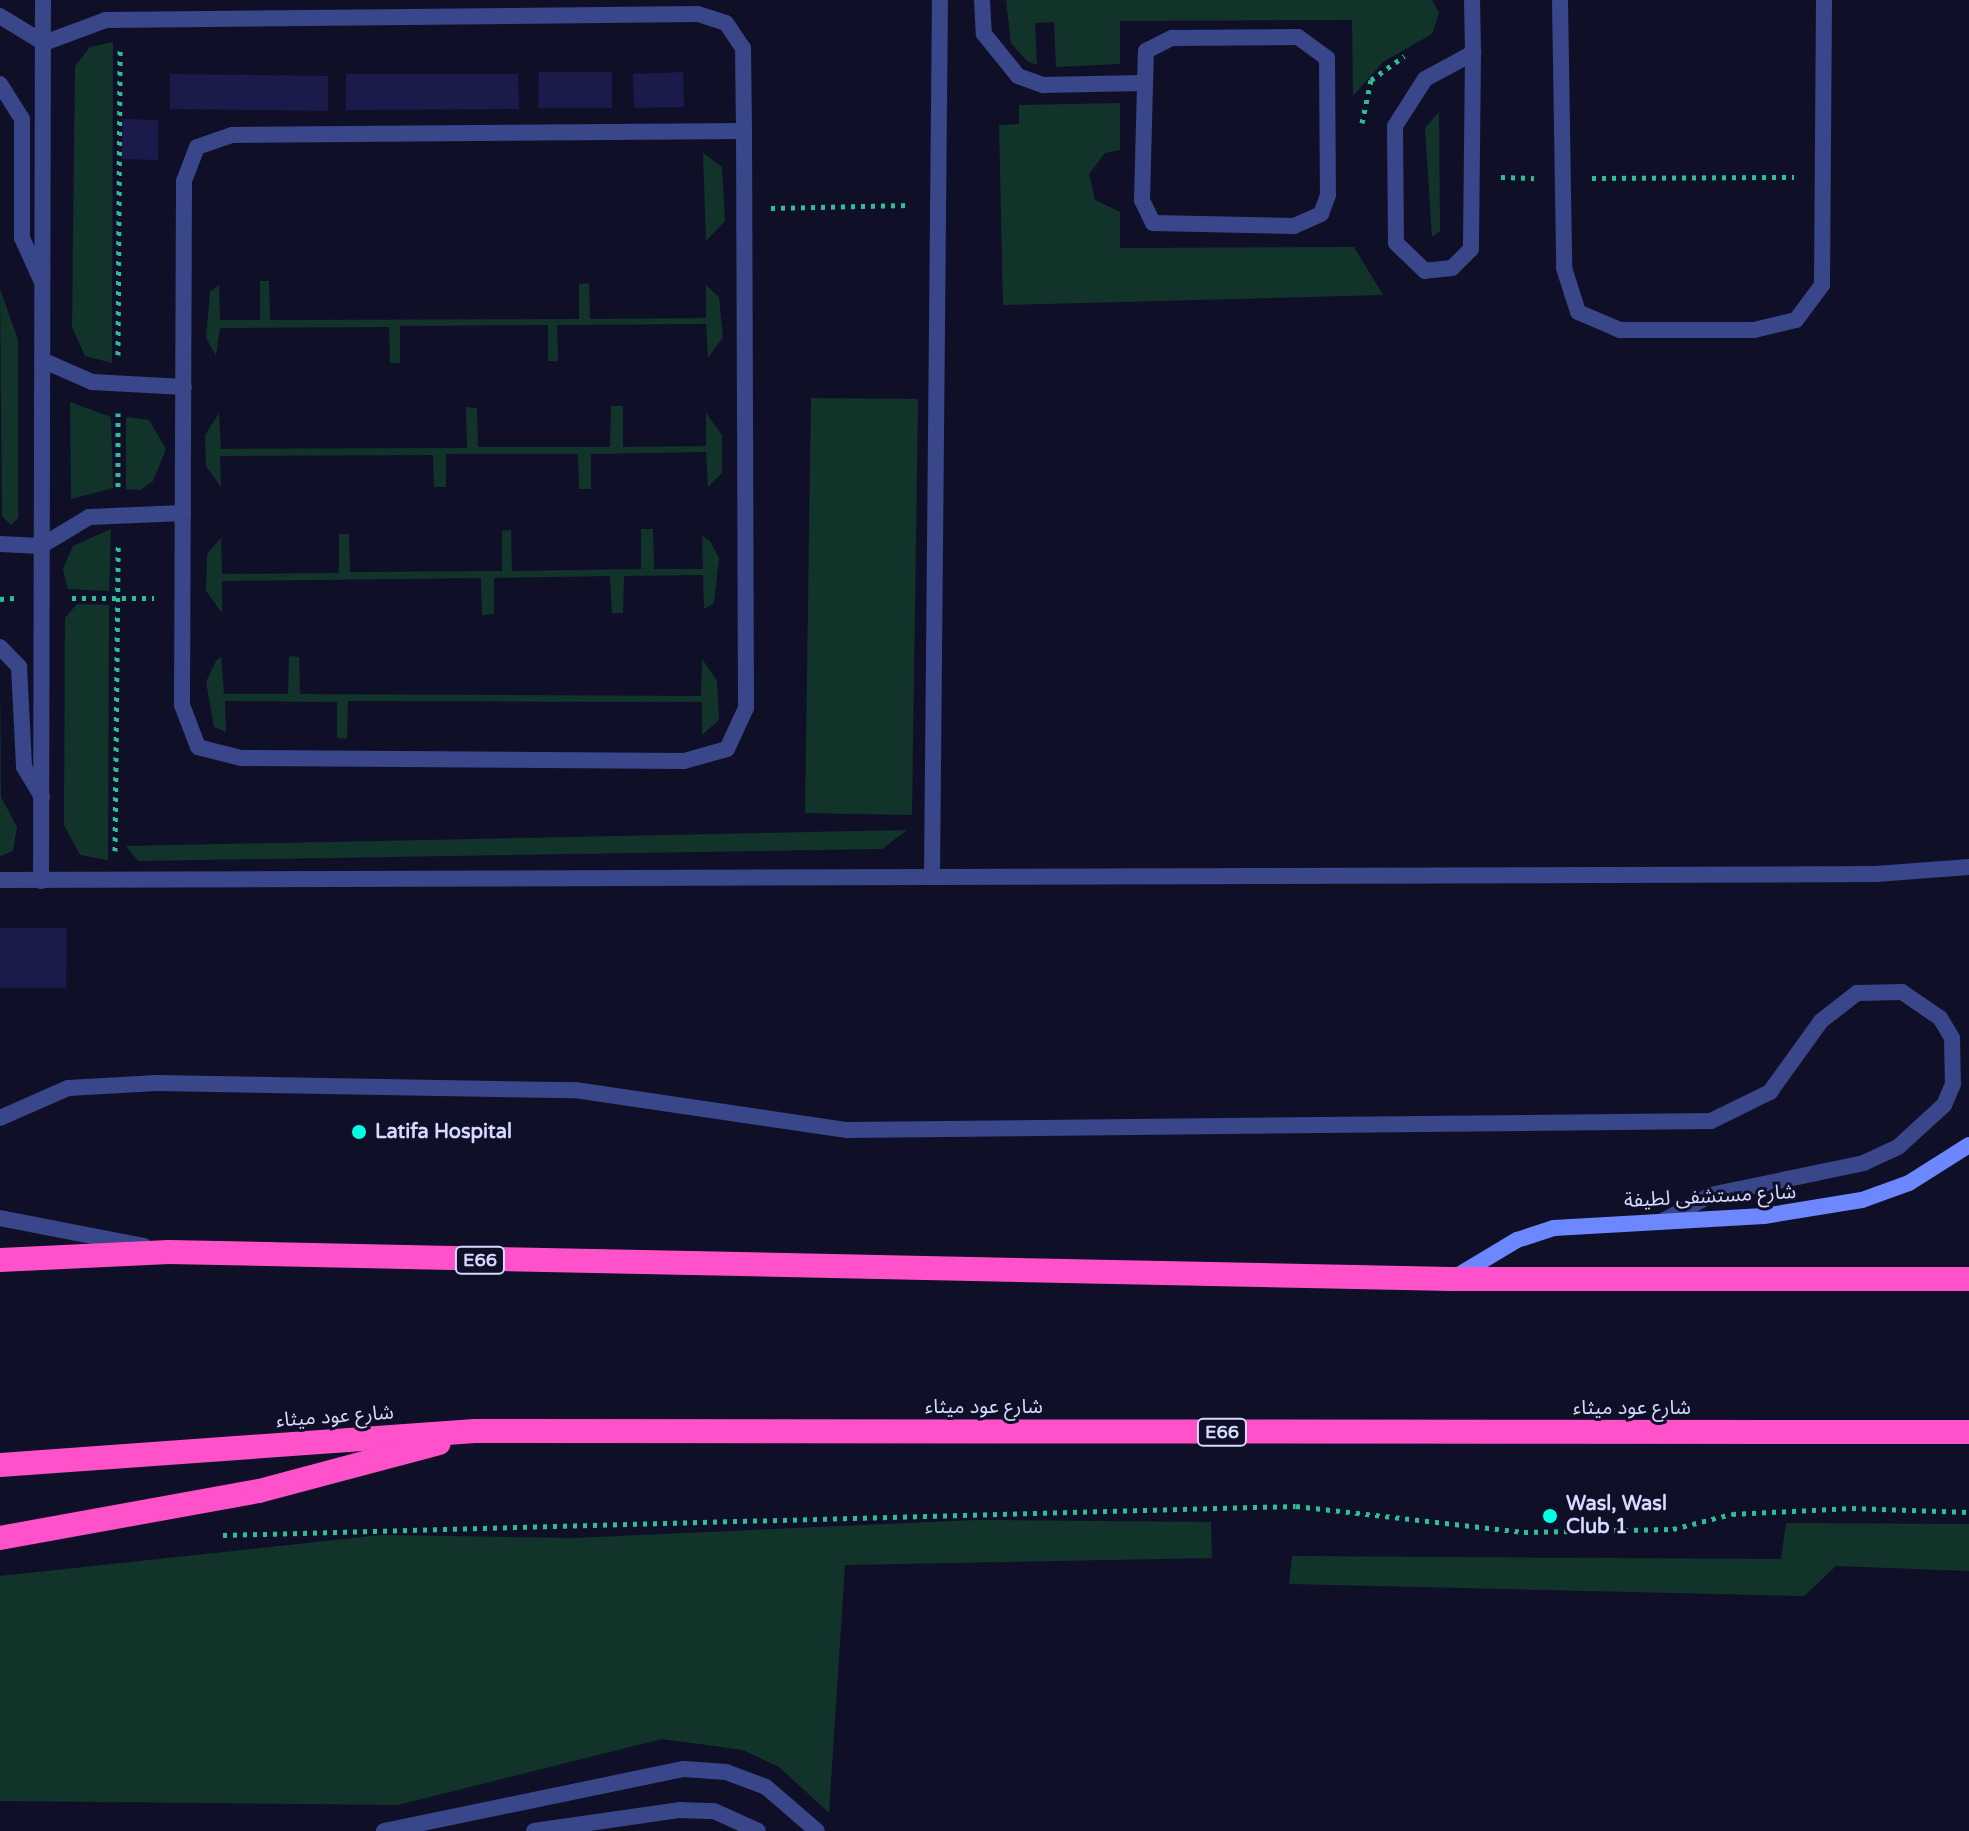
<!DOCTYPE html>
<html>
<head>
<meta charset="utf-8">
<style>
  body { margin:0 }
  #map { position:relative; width:1969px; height:1831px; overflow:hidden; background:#0f1028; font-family:"Varela Round","Noto Sans Arabic",sans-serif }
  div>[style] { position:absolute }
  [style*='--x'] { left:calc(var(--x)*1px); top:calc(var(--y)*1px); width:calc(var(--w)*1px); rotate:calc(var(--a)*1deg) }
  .green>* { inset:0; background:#12332a }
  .building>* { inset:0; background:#1a1b4a }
  .path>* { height:5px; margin-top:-2.5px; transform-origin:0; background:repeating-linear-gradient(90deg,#2cbe96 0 4px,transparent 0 10px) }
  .lane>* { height:16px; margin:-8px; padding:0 8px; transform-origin:8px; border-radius:8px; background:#394689 }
  .street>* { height:16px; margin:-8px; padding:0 8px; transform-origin:8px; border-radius:8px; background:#394689 }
  .secondary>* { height:16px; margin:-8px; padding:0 8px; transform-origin:8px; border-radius:8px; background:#6d88ff }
  .highway>* { height:24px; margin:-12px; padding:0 12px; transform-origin:12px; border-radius:12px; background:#ff51c9 }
  .dots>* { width:22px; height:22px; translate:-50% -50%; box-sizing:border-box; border:4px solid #0f1028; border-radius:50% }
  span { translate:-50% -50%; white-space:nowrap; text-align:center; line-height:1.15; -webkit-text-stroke:6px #0f1028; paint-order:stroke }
  .shield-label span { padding:2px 6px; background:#0f1028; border:2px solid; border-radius:6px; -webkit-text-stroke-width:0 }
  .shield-label { font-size:18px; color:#d6daff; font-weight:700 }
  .poi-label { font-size:20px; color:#d6daff; font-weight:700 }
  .left { translate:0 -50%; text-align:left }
  .street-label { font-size:20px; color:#d6daff }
</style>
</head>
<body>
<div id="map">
  <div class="green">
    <div style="clip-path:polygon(1006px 0,1432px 0,1439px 13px,1432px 34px,1383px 62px,1353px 96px,1352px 20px,1120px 21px,1120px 64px,1056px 67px,1054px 22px,1035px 23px,1037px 65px,1027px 61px,1011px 43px)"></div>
    <div style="clip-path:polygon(113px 42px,112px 363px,85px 356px,72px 327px,75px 66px,90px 47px)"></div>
    <div style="clip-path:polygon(1120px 103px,1120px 150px,1105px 153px,1089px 174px,1095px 200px,1120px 212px,1120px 248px,1354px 247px,1383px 295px,1003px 305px,999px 125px,1019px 124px,1019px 105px)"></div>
    <div style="clip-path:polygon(1439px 112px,1440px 231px,1432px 237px,1425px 128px)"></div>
    <div style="clip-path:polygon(703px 153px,722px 167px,725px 221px,706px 241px)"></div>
    <div style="clip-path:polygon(260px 281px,269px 281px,270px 320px,579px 319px,579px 284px,589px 283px,590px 319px,706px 318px,706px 285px,719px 297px,723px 337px,708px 358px,706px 324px,557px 325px,558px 361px,548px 361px,548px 325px,400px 326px,400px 363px,390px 363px,389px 327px,220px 328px,216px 356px,206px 338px,210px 292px,219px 285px,220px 320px,260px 320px)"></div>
    <div style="clip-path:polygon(0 289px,18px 340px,18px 518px,11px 525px,2px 516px)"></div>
    <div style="clip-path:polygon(811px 398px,918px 399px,912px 815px,805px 813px)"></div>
    <div style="clip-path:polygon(70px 402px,111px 417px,113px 488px,71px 499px)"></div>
    <div style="clip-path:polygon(611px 406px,623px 406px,623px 447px,706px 446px,706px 413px,722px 435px,722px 473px,708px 487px,706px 452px,591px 454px,591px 489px,579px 489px,578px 454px,446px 454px,446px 487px,434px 487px,433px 455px,220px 456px,221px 487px,206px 466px,205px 435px,219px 413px,221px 449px,467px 448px,466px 407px,477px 408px,478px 447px,610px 447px)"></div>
    <div style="clip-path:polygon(126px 417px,149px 420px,166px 449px,153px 481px,140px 490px,126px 489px)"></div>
    <div style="clip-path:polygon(111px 529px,109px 591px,68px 589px,63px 569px,73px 546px)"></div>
    <div style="clip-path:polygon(641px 529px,653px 529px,654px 569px,703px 569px,702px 536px,710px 541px,719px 558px,714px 603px,704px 609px,703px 575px,624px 576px,623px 613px,612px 613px,610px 576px,494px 578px,494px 614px,482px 615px,481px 578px,222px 581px,222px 613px,206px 591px,207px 554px,221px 538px,222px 574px,339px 573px,339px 534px,349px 534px,350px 572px,502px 571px,502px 531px,511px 530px,512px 571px,641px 569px)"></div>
    <div style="clip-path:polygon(77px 604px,109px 605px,108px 860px,80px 855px,64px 825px,65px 618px)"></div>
    <div style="clip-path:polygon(289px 656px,299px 657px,300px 694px,701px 696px,702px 659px,717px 681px,719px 720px,702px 735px,702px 702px,348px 701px,347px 739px,337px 738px,337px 702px,225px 701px,226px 732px,214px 727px,206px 682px,216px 661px,221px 657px,224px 694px,288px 694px)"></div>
    <div style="clip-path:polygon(0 668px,1px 797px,17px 827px,13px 851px,0 856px)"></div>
    <div style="clip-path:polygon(907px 830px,882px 849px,138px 861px,126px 846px)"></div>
    <div style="clip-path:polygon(976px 1520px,1211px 1522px,1212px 1558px,845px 1565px,829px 1813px,779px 1767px,743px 1750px,662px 1739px,398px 1805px,0 1801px,0 1576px,381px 1535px,574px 1538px)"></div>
    <div style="clip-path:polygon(1786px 1523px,1969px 1524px,1969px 1571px,1836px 1566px,1804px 1596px,1289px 1584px,1292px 1556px,1781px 1559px)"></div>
  </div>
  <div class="building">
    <div style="clip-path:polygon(539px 72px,612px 72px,612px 108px,538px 108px)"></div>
    <div style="clip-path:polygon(683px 72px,684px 107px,634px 108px,633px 74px)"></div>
    <div style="clip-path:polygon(170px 74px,328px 76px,328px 111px,170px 109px)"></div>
    <div style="clip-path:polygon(346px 74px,518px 74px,519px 109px,346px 110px)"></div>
    <div style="clip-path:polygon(123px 119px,158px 120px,158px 160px,122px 159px)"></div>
    <div style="clip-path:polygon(0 928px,67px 928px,66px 988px,0 988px)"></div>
  </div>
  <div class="path">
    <div style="--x:1362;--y:123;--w:44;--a:-78.2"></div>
    <div style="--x:1371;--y:80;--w:41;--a:-36"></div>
    <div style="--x:1501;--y:177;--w:33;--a:2"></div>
    <div style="--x:1592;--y:178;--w:202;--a:-0.3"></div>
    <div style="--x:771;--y:208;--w:138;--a:-1.2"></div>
    <div style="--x:118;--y:355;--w:306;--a:-89.6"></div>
    <div style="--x:118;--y:413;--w:74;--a:90"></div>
    <div style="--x:72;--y:598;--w:82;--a:0"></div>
    <div style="--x:0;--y:599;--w:14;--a:-4"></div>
    <div style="--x:115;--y:851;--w:306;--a:-89.4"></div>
    <div style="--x:223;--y:1535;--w:1073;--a:-1.55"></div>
    <div style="--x:1296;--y:1506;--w:229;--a:6.5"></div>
    <div style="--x:1524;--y:1532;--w:149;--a:-1.2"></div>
    <div style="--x:1673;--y:1529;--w:61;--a:-14.3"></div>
    <div style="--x:1732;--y:1514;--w:120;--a:-2.9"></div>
    <div style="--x:1852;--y:1508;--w:117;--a:2"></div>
  </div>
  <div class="lane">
    <div style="--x:982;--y:0;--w:34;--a:87"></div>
    <div style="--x:984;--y:34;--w:54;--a:51"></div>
    <div style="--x:1018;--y:76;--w:27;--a:20"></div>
    <div style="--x:1043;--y:85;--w:99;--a:-1.2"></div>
    <div style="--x:1472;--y:0;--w:53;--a:88.9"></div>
    <div style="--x:1560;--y:0;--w:268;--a:89.1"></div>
    <div style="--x:1564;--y:268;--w:46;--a:72.3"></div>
    <div style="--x:1578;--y:312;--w:46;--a:23.2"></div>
    <div style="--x:1620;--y:330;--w:134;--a:0"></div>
    <div style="--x:1754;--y:330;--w:43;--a:-13.4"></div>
    <div style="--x:1796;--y:320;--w:44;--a:-53.4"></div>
    <div style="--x:1822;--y:285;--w:285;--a:-89.6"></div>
    <div style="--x:1298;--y:37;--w:36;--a:36"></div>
    <div style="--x:1327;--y:58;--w:137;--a:89.6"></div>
    <div style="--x:1328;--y:195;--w:20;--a:110"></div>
    <div style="--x:1321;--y:214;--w:30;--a:156"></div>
    <div style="--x:1294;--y:226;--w:141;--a:-178.8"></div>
    <div style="--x:1153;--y:223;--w:25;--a:-116"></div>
    <div style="--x:1142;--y:200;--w:149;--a:-88.5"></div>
    <div style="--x:1146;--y:51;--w:29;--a:-27"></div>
    <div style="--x:1172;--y:38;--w:126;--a:-0.5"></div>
    <div style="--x:44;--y:43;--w:66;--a:-20.4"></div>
    <div style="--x:106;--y:20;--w:592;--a:-0.58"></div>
    <div style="--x:698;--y:14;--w:29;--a:18"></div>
    <div style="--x:726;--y:23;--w:30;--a:56"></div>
    <div style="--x:743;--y:48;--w:83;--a:89.3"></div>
    <div style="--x:1473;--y:53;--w:196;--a:90.6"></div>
    <div style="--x:1471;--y:249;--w:27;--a:135"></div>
    <div style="--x:1452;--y:268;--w:27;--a:174"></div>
    <div style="--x:1425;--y:271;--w:40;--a:-136"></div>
    <div style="--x:1396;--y:243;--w:117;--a:-90.5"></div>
    <div style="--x:1395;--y:126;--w:56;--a:-57.4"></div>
    <div style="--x:1425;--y:79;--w:55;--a:-28.4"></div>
    <div style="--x:744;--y:131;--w:577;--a:89.8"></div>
    <div style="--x:746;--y:708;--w:45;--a:114.9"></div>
    <div style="--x:727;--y:749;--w:45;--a:164.4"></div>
    <div style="--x:684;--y:761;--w:443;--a:-179.6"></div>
    <div style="--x:241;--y:758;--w:44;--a:-165.7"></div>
    <div style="--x:198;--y:747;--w:45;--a:-110.9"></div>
    <div style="--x:182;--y:705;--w:524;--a:-89.78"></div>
    <div style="--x:184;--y:181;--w:36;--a:-69"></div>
    <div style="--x:197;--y:147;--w:37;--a:-19"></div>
    <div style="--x:232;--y:135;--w:512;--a:-0.45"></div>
    <div style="--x:42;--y:360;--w:55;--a:23.7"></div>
    <div style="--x:92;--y:382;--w:92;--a:3.1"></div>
    <div style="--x:41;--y:546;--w:56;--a:-31.1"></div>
    <div style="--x:89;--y:517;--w:94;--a:-2.4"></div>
    <div style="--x:932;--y:876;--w:876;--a:-89.48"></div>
  </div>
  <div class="street">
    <div style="--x:0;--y:16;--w:52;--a:31.5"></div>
    <div style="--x:0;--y:84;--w:41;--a:57.8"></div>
    <div style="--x:22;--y:119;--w:119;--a:90"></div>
    <div style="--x:22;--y:238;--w:48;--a:65.6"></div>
    <div style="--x:0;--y:544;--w:41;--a:2.8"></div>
    <div style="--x:0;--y:647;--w:28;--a:46"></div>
    <div style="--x:19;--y:667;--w:100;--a:87.1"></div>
    <div style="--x:24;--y:767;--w:35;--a:59"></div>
    <div style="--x:0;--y:880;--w:1876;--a:-0.18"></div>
    <div style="--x:1876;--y:874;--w:93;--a:-4.3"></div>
    <div style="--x:41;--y:881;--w:881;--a:-89.87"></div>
    <div style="--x:0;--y:1118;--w:74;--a:-23.8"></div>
    <div style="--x:68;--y:1088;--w:89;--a:-3.2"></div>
    <div style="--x:157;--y:1083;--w:418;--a:1"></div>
    <div style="--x:575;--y:1090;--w:275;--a:8.4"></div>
    <div style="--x:847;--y:1130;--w:864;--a:-0.6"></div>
    <div style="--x:1711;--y:1121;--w:66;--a:-26.2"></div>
    <div style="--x:1770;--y:1092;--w:87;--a:-54.3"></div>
    <div style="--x:1821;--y:1021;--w:46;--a:-37.9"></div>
    <div style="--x:1857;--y:993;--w:45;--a:-1.3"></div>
    <div style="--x:1902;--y:992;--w:46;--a:34.4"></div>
    <div style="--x:1940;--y:1018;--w:23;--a:59"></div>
    <div style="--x:1952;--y:1038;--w:46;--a:88.8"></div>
    <div style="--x:1953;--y:1084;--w:23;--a:113"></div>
    <div style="--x:1944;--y:1105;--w:62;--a:137.6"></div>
    <div style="--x:1898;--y:1147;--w:38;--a:155"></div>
    <div style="--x:1864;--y:1163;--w:156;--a:168.2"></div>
    <div style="--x:1711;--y:1195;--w:55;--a:151.6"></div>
    <div style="--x:0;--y:1218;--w:147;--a:11"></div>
    <div style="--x:384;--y:1831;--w:306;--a:-11.7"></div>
    <div style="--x:684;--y:1769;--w:42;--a:4.1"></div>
    <div style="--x:726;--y:1772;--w:43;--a:20.6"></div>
    <div style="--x:766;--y:1787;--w:67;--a:40.8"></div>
    <div style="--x:534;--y:1831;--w:148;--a:-8.2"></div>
    <div style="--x:680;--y:1810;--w:34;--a:2"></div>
    <div style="--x:714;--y:1811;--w:48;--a:24.4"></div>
  </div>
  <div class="secondary">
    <div style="--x:1452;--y:1279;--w:76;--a:-31"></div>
    <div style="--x:1517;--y:1240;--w:39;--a:-18"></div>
    <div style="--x:1554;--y:1228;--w:210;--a:-3.3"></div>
    <div style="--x:1764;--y:1216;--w:99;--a:-9.3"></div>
    <div style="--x:1862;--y:1200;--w:50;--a:-19.9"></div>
    <div style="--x:1909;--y:1183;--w:71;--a:-32.3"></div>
  </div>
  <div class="highway">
    <div style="--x:0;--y:1260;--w:169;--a:-2.7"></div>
    <div style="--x:169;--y:1252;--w:1282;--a:1.21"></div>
    <div style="--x:1451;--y:1279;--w:518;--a:0"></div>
    <div style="--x:0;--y:1465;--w:476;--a:-4.1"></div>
    <div style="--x:475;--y:1431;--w:1494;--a:0.04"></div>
    <div style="--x:0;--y:1538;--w:263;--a:-10.3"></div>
    <div style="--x:259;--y:1491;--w:186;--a:-14.9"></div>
  </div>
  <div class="dots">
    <div style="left:359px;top:1132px;background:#02ffe3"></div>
    <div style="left:1550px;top:1516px;background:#02ffe3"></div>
  </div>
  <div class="shield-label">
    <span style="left:480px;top:1260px">E66</span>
    <span style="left:1222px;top:1432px">E66</span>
  </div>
  <div class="poi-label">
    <span class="left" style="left:375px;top:1132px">Latifa Hospital</span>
    <span class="left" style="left:1566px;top:1516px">Wasl, Wasl<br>Club 1</span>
  </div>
  <div class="street-label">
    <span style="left:1710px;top:1197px;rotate:-3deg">شارع مستشفى لطيفة</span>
    <span style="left:984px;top:1407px">شارع عود ميثاء</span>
    <span style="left:1632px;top:1408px">شارع عود ميثاء</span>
    <span style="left:335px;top:1417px;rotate:-4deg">شارع عود ميثاء</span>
  </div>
</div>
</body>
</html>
